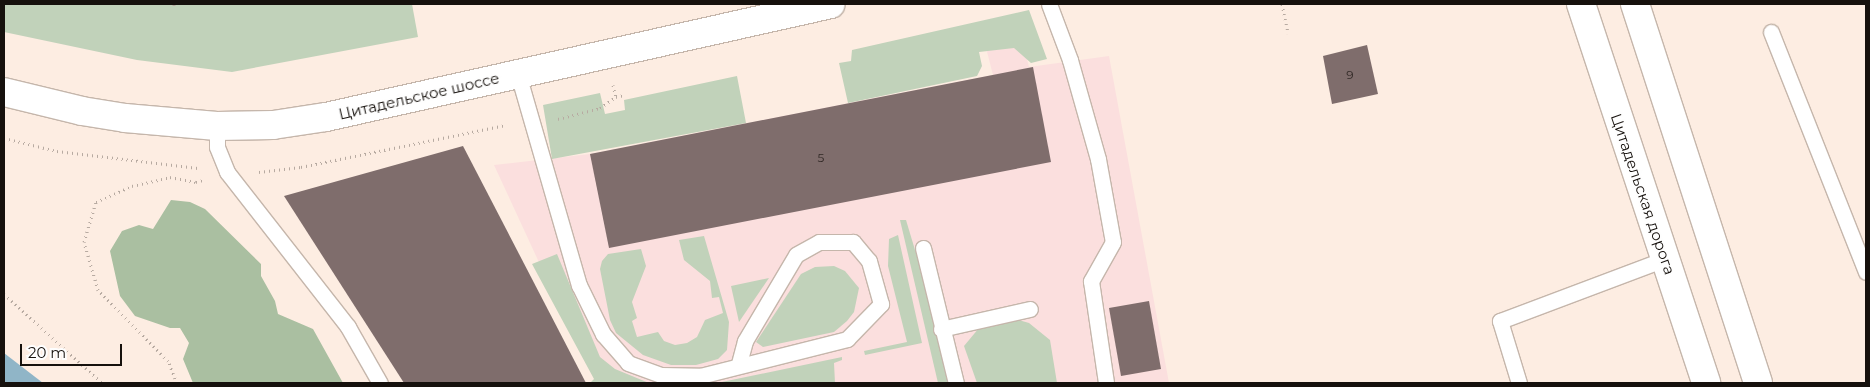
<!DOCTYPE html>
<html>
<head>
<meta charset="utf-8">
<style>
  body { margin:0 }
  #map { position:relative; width:1870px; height:387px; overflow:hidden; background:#fdede2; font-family:Montserrat,sans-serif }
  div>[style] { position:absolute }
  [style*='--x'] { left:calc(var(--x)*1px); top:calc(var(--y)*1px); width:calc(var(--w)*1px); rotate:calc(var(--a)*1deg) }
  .industrial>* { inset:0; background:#fbdfde }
  .green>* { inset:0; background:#c1d2ba }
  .forest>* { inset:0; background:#aabfa1 }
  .water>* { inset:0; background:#90b5c7 }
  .building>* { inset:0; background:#7f6d6c }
  .path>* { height:3px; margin-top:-1.5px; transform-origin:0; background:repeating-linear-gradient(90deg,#b7aaa1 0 1px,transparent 0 5px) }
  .roads { filter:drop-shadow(1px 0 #c5b6ab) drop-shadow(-1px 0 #c5b6ab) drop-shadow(0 1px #c5b6ab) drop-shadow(0 -1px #c5b6ab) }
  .lane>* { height:15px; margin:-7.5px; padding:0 7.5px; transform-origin:7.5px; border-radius:7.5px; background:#fff }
  .secondary>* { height:28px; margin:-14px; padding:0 14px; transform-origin:14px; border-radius:14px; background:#fff }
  span { translate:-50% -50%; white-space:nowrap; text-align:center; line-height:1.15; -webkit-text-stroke:4px #fefefe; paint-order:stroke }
  .number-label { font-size:12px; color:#302825 }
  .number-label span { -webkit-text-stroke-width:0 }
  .street-label { font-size:15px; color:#16110d }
  .frame { position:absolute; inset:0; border:5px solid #16110d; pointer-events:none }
  .scale { position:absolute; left:20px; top:344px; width:102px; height:22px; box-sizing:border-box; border:2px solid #16110d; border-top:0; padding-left:6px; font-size:15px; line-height:18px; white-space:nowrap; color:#16110d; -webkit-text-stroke:4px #fefefe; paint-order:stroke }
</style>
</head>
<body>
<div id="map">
  <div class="industrial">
    <div style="clip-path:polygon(1020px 32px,1029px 67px,1109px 56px,1169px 383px,612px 383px,586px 364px,494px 165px,590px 154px,993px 75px,984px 40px)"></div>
  </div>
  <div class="green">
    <div style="clip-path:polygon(4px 4px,412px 4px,418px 37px,232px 72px,137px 60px,4px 32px)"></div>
    <div style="clip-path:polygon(1029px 10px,1047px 59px,1031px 63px,1014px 48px,979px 52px,982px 66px,977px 76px,848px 103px,839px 63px,851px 61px,852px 50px)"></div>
    <div style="clip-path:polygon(737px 76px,746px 123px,552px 159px,543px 105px,600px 93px,605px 114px,625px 110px,624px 100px)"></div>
    <div style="clip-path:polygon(900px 220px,906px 220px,955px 383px,938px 383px)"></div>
    <div style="clip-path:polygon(898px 235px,922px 343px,865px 355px,864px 351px,907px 342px,888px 266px,889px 239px)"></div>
    <div style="clip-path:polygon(704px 236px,729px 322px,727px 350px,718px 359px,696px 365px,671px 365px,643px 355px,616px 333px,610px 320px,600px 269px,602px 261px,608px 254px,641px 249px,646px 266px,632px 302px,637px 318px,632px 321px,637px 337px,658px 332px,664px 341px,675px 345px,687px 343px,697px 337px,705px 320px,723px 313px,719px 297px,712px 298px,710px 281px,684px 260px,679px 240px)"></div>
    <div style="clip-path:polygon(557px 254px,600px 357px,615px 369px,649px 383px,590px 383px,594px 379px,532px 264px)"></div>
    <div style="clip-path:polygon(834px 266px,845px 271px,859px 288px,854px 312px,847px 321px,834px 332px,763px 347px,756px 342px,801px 274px,815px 267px)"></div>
    <div style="clip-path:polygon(769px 278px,739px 322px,731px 286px)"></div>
    <div style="clip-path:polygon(1015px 319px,1029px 323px,1050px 340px,1057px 383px,977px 383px,964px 346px,979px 328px)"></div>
    <div style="clip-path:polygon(842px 357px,842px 360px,834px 363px,835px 383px,717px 383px)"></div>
  </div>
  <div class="forest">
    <div style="clip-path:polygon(171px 200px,190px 202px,205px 209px,261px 264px,261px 276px,275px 301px,278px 314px,313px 329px,343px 383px,193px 383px,183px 359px,189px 343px,180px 328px,170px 328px,135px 316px,120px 296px,110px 251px,122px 231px,139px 225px,153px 229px)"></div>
  </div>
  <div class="water">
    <div style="clip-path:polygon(4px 353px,43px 383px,4px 383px)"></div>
  </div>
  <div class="building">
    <div style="clip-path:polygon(1367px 45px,1378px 94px,1332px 104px,1323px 56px)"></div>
    <div style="clip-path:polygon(1033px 67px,1051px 162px,609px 248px,590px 154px)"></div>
    <div style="clip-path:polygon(463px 146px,586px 383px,404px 383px,284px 196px)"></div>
    <div style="clip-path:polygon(1149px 301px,1161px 369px,1121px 376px,1109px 308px)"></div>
  </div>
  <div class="path">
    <div style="--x:174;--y:4;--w:4;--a:90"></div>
    <div style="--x:1282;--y:4;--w:30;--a:78"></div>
    <div style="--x:613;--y:85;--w:12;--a:76"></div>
    <div style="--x:616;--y:97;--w:8;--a:-14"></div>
    <div style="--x:558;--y:119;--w:43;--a:-14.7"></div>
    <div style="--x:600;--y:108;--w:19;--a:-35"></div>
    <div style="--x:4;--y:138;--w:55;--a:13.8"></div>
    <div style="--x:57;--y:151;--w:142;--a:6.9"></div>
    <div style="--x:259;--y:172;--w:42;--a:-6.8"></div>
    <div style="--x:301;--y:167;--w:209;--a:-11.6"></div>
    <div style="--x:4;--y:294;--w:132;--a:42.2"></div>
    <div style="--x:177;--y:383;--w:24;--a:-112"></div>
    <div style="--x:168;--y:361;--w:100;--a:-134.6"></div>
    <div style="--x:98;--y:290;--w:50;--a:-106.3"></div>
    <div style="--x:84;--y:242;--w:42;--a:-73.3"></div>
    <div style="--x:96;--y:202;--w:39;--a:-24"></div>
    <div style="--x:132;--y:186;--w:39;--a:-13"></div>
    <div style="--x:170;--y:177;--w:26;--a:11"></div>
    <div style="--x:196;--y:182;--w:7;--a:-16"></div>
  </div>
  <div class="roads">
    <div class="lane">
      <div style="--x:1049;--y:4;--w:60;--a:69.4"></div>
      <div style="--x:1070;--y:60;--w:103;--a:74.2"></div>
      <div style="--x:1098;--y:159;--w:84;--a:79.8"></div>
      <div style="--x:1113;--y:242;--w:45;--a:119.4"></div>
      <div style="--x:1091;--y:281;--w:103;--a:81.6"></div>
      <div style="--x:1771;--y:32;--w:258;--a:68.4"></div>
      <div style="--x:518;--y:74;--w:220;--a:73.9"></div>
      <div style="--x:579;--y:285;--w:55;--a:63.9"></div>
      <div style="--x:603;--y:334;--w:38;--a:49"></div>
      <div style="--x:628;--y:363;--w:35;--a:20"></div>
      <div style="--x:661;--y:375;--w:39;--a:1"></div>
      <div style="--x:700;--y:376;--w:152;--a:-14.1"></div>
      <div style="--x:847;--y:339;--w:49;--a:-45.8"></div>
      <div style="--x:881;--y:304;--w:45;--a:-105.6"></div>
      <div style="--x:869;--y:261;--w:25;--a:-130"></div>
      <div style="--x:853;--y:242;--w:34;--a:180"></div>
      <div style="--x:819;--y:242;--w:26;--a:151"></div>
      <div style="--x:796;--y:255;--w:100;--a:120.7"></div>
      <div style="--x:745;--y:341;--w:24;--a:105"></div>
      <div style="--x:217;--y:126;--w:21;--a:90"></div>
      <div style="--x:217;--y:147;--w:27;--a:68"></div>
      <div style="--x:227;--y:172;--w:197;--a:52"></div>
      <div style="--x:348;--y:327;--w:64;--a:60.3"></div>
      <div style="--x:923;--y:248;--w:139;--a:76.3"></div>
      <div style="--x:941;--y:329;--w:91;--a:-12.7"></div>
      <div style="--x:1519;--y:383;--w:65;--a:-107"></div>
      <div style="--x:1500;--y:321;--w:176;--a:-20.6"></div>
    </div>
    <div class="secondary">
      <div style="--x:1581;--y:4;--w:399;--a:71.7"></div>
      <div style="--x:1635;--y:4;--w:398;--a:72"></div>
      <div style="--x:4;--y:92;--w:80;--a:13.7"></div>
      <div style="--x:82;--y:111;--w:44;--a:9.2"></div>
      <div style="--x:125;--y:118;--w:92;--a:5"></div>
      <div style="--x:217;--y:126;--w:56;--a:-1"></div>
      <div style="--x:273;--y:125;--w:54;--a:-8.6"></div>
      <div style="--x:326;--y:117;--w:517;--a:-12.61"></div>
    </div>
  </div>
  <div class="number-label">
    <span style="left:1350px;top:75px">9</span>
    <span style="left:821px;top:158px">5</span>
  </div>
  <div class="street-label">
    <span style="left:419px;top:96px;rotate:-13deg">Цитадельское шоссе</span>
    <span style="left:1643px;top:194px;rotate:71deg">Цитадельская дорога</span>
  </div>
  <div class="frame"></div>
  <div class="scale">20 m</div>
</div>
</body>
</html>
